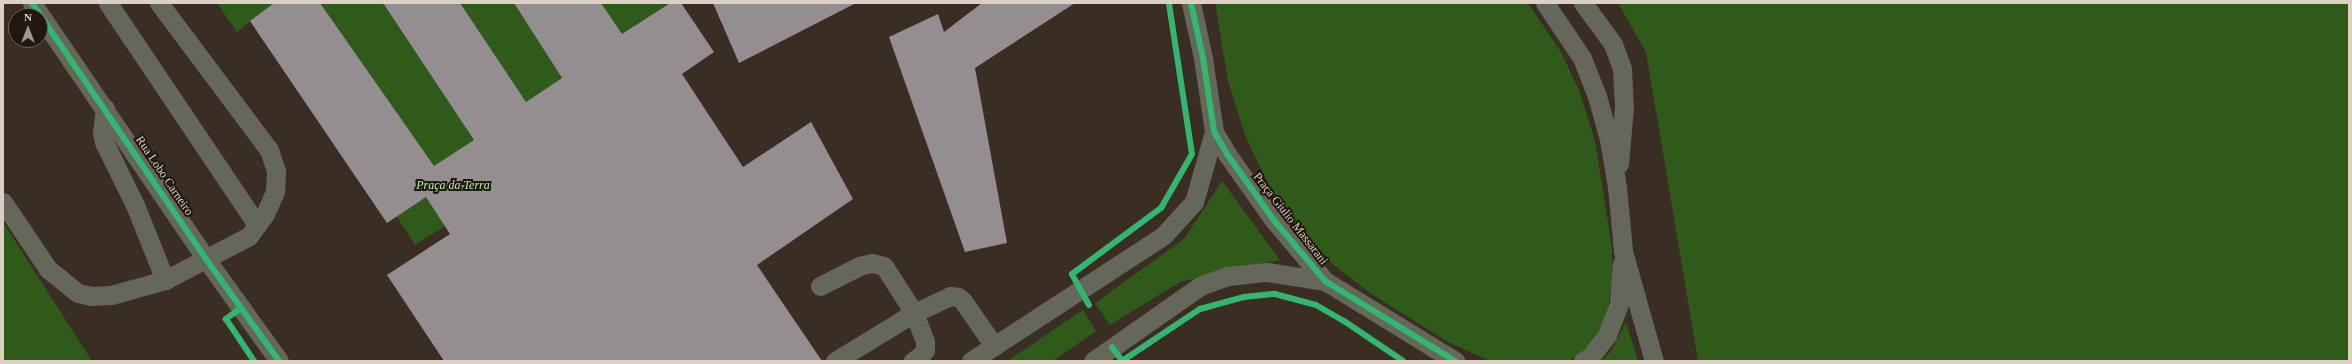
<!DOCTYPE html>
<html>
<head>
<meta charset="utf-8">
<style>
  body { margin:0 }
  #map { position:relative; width:2352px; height:364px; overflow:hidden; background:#3a2d24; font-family:"Times New Roman",serif }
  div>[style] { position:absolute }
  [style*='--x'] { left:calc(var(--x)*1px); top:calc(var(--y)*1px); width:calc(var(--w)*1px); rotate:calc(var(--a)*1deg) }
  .green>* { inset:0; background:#305a1a }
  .building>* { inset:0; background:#948e90 }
  .minor>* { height:19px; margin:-9.5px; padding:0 9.5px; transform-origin:9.5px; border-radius:9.5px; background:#65675b }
  .cycleway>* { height:6px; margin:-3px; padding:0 3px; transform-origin:3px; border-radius:3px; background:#33b770 }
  span { translate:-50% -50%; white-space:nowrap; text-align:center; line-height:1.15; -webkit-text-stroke:4px #211710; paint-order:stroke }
  .street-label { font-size:12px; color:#decfc5 }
  .park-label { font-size:12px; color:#adf994; font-style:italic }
  .frame { position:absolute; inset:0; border:4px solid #decfc5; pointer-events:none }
  .north { position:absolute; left:8px; top:8px; width:40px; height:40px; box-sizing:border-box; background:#211710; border:1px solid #6d6158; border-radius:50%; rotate:0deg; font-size:11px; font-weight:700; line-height:16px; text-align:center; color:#decfc5 }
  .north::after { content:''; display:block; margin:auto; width:14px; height:18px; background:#a5968d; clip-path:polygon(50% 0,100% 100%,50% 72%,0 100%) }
</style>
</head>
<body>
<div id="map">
  <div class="green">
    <div style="clip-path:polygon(217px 3px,274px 3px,237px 32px)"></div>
    <div style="clip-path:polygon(320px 3px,383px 3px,473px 138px,593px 62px,625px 112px,415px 245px,383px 195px,432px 164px)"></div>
    <div style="clip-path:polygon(460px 3px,514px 3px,562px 78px,526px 102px)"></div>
    <div style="clip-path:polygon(601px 3px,669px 3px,622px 34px)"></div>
    <div style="clip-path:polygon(1215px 3px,1528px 3px,1561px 52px,1579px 90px,1595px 141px,1612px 248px,1612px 280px,1607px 315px,1596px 337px,1578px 356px,1568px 361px,1490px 361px,1448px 342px,1370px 293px,1334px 265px,1292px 221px,1270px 187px,1246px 138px,1228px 81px)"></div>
    <div style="clip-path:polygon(1618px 3px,2349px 3px,2349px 361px,1698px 361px,1646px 52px)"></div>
    <div style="clip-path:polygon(1222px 181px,1280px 260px,1180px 282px,1110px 325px,1095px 303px,1184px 239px)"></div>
    <div style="clip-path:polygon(3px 222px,92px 361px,3px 361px)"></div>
    <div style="clip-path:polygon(1083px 310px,1096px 331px,1053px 361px,1007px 361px)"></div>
    <div style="clip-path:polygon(1626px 322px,1638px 361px,1601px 361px,1611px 351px)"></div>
  </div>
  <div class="building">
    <div style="clip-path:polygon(274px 3px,320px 3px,434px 166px,474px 140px,383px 3px,460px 3px,526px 102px,562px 78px,514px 3px,601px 3px,622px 34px,670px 3px,681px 3px,714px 52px,682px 74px,743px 167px,811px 122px,853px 199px,757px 265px,822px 361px,444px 361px,387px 275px,450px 234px,426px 197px,387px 223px,250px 21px)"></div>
    <div style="clip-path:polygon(713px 3px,856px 3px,739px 63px)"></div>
    <div style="clip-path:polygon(982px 3px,1075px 3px,975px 68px,1007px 243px,965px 252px,889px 37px,938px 14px,944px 32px)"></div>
  </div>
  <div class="minor">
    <div style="--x:32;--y:3;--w:310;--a:55.8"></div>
    <div style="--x:206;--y:259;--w:125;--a:54.4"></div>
    <div style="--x:108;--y:3;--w:267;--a:56.1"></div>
    <div style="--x:1191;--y:3;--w:56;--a:77.7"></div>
    <div style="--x:1203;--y:58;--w:75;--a:81.5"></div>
    <div style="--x:1214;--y:132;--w:26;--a:59"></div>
    <div style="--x:1227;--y:154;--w:80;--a:54.7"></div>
    <div style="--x:1273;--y:219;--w:81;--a:50"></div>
    <div style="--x:1325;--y:281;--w:153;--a:31.6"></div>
    <div style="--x:1545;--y:3;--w:66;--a:56.1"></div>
    <div style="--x:1582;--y:58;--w:41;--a:68.5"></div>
    <div style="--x:1597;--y:96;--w:46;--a:74.7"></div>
    <div style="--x:1609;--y:140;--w:48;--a:80.3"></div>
    <div style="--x:1617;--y:187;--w:64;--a:84.6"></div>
    <div style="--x:1623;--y:251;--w:114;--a:74.3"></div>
    <div style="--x:1583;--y:3;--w:51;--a:53.8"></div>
    <div style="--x:1613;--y:44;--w:27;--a:70"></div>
    <div style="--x:1622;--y:69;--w:38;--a:87"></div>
    <div style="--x:1624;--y:107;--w:57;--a:95"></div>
    <div style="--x:105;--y:108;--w:25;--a:97"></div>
    <div style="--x:102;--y:133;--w:9;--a:77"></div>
    <div style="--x:104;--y:142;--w:70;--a:63.8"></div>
    <div style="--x:135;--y:205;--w:81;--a:68.2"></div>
    <div style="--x:3;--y:202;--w:81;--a:56.1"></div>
    <div style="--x:48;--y:269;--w:38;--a:39"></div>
    <div style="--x:78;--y:293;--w:14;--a:12"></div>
    <div style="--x:92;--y:296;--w:19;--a:-3"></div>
    <div style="--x:111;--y:295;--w:56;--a:-15.5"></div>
    <div style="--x:165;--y:280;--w:95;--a:-27.6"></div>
    <div style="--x:249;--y:236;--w:27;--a:-54"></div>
    <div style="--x:265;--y:214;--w:24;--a:-66"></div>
    <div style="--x:275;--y:192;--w:21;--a:-87"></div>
    <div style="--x:276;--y:171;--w:22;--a:-108"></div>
    <div style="--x:269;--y:150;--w:184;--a:-126.8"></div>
    <div style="--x:820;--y:286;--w:44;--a:-27.1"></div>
    <div style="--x:859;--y:266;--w:13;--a:-13"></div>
    <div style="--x:872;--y:263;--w:12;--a:14"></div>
    <div style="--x:884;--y:266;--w:56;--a:57.4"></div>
    <div style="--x:914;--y:313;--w:31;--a:69"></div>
    <div style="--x:925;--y:342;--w:8;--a:90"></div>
    <div style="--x:925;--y:350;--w:8;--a:130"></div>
    <div style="--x:920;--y:356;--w:9;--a:144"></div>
    <div style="--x:835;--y:361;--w:92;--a:-31.3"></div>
    <div style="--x:914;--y:313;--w:40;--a:-25"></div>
    <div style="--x:950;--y:296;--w:8;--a:7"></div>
    <div style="--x:958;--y:297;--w:6;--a:39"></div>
    <div style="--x:963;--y:301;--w:55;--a:55.4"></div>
    <div style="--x:971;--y:361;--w:230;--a:-33.1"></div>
    <div style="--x:1164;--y:235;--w:45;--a:-47.7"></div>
    <div style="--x:1194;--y:202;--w:73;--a:-74.1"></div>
    <div style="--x:1093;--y:361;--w:131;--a:-35"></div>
    <div style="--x:1200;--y:286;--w:30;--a:-20"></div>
    <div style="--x:1228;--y:276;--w:39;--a:-6"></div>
    <div style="--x:1267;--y:272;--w:59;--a:8.8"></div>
    <div style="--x:1583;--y:361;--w:8;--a:-30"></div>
    <div style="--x:1590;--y:357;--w:28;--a:-52"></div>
    <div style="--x:1607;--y:335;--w:34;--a:-69"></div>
    <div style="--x:1619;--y:303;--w:39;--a:-86"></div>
  </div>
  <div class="cycleway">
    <div style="--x:32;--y:3;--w:310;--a:55.8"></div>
    <div style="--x:206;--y:259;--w:125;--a:54.4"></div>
    <div style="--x:1191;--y:3;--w:56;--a:77.7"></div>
    <div style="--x:1203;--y:58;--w:75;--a:81.5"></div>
    <div style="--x:1214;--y:132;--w:26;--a:59"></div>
    <div style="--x:1227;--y:154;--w:80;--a:54.7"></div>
    <div style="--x:1273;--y:219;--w:81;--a:50"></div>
    <div style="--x:1325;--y:281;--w:153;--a:31.6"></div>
    <div style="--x:1089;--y:305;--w:35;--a:-119"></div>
    <div style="--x:1072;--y:274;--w:111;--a:-36.6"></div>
    <div style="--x:1161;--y:208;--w:62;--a:-60.1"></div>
    <div style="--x:1192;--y:154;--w:153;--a:-98.7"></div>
    <div style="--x:241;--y:308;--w:19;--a:144"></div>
    <div style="--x:226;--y:319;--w:50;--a:56.3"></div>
    <div style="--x:1112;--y:347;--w:17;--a:54"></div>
    <div style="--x:1122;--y:361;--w:94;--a:-33.7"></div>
    <div style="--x:1200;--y:309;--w:46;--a:-15.3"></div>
    <div style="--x:1244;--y:297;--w:31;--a:-6"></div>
    <div style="--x:1275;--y:294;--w:42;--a:15"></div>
    <div style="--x:1316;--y:305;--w:32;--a:30"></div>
    <div style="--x:1344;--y:321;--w:71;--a:34.1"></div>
  </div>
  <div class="street-label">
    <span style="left:164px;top:176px;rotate:56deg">Rua Lobo Carneiro</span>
    <span style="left:1290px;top:219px;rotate:52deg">Praça Giulio Massarani</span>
  </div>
  <div class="park-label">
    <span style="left:453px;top:186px">Praça da Terra</span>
  </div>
  <div class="frame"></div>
  <div class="north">N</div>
</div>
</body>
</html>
